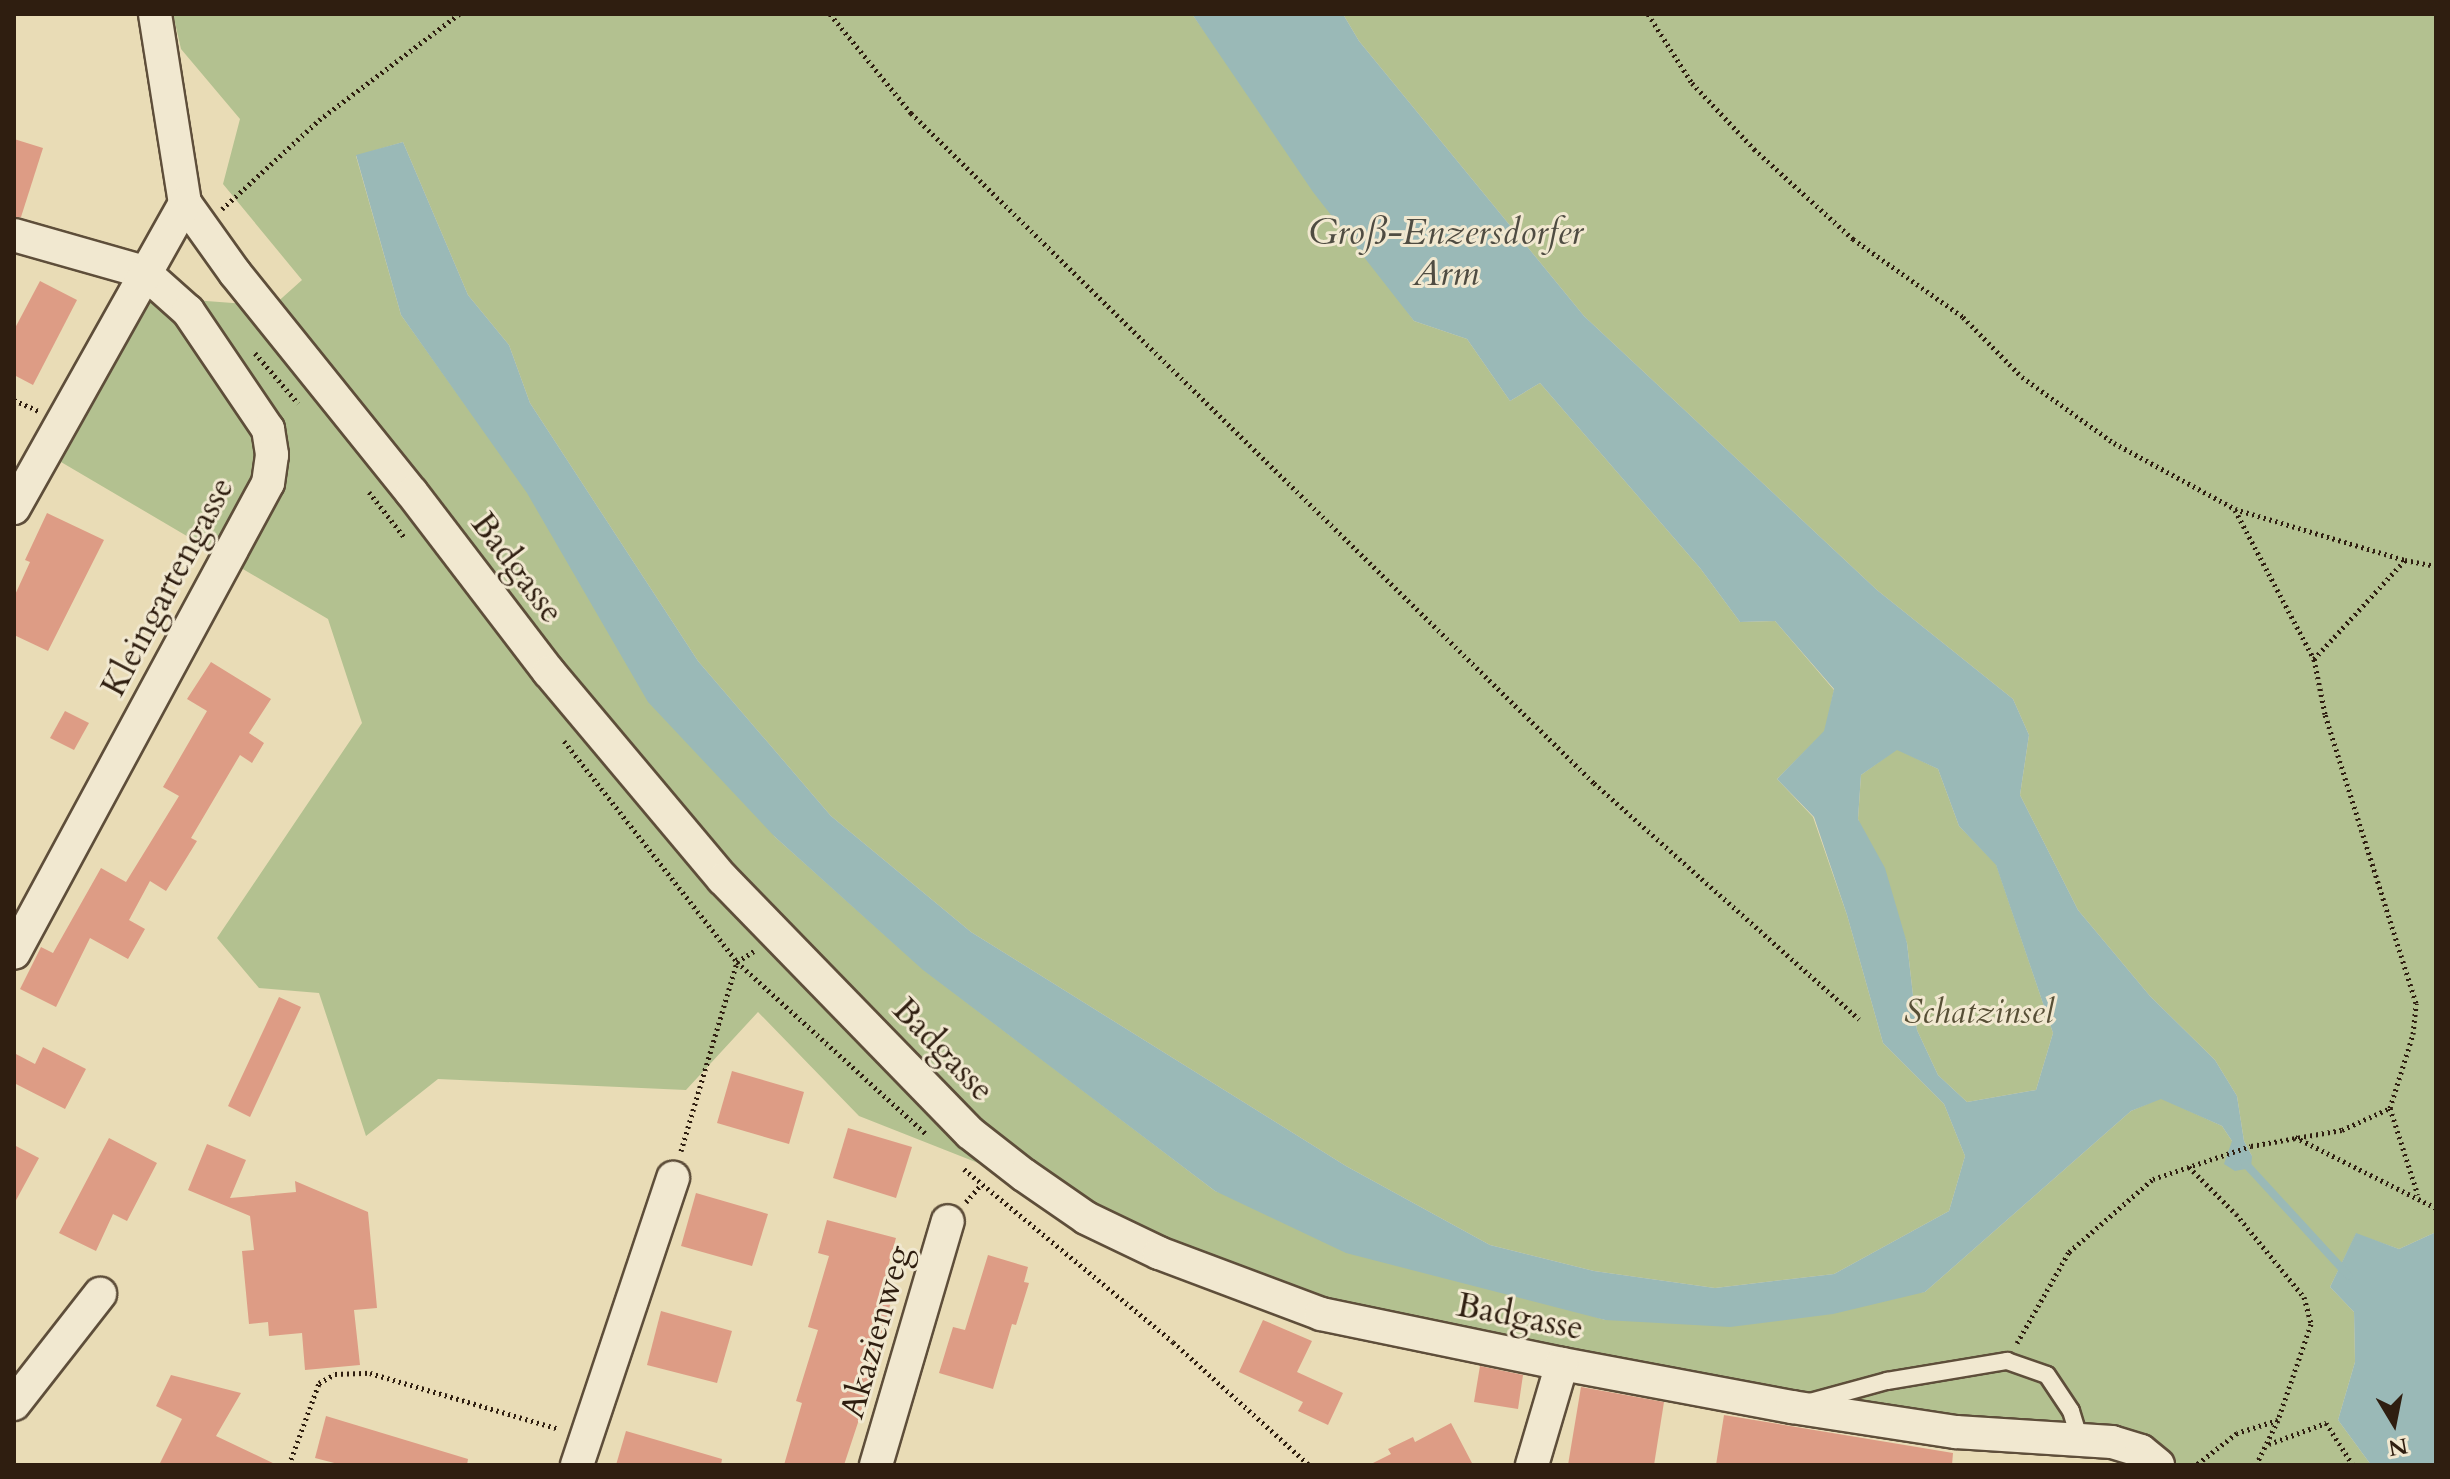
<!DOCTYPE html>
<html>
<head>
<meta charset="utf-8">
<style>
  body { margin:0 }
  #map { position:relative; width:2450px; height:1479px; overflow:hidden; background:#e9dcb6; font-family:Cardo,serif }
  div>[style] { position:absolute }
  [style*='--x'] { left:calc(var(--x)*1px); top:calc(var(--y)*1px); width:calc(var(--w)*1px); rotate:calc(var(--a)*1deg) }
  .green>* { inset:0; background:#b3c190 }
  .water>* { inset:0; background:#9ab9b7 }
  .stream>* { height:8px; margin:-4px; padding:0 4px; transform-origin:4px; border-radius:4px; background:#9ab9b7 }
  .building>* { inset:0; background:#dd9c85 }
  .path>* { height:5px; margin-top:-2.5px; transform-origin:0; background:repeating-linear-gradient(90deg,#2f1e10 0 2px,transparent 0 6px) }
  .roads { filter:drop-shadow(2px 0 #5e4e3a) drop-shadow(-2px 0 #5e4e3a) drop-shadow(0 2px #5e4e3a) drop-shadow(0 -2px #5e4e3a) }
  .service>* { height:16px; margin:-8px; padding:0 8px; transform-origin:8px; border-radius:8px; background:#f1e8d0 }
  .minor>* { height:32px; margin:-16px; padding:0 16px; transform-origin:16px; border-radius:16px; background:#f1e8d0 }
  span { translate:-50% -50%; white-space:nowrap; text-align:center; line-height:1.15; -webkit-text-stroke:6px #f1e8d0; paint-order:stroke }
  .street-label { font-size:34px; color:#2f1e10 }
  .park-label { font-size:34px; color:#574f36; font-style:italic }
  .water-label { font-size:36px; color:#4f4c42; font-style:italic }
  .frame { position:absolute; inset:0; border:16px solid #2f1e10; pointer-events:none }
  .north { position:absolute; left:2354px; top:1383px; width:80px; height:80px; -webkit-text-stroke:6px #f1e8d0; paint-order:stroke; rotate:170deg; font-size:22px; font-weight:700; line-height:32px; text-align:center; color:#2f1e10 }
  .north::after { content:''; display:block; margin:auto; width:28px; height:36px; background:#2f1e10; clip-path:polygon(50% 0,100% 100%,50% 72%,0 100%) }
</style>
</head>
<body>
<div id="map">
  <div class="green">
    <div style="clip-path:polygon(173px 14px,1192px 14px,1414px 321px,1467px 339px,1510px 401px,1540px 383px,1700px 568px,1740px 622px,1775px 621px,1834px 690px,1825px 731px,1777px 779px,1813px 817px,1847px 915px,1883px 1043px,1944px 1104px,1965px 1156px,1949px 1211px,1834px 1274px,1715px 1288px,1594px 1271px,1490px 1245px,1346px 1166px,971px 932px,831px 816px,698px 661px,530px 403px,509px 345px,468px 295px,403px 142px,356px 156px,401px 315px,775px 837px,924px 970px,1215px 1191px,1605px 1320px,1925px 1292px,2131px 1111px,2161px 1098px,2222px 1126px,2232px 1141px,2252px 1156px,2244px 1141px,2237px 1096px,2215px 1060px,2150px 996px,2078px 910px,2020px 795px,2029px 735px,2013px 699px,1877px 590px,1584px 316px,1359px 41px,1343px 14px,2436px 14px,2436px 1232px,2399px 1249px,2356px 1234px,2330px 1287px,2354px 1312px,2355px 1362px,2338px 1420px,2371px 1465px,2178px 1465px,2099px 1428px,1987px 1429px,1766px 1392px,1331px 1302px,859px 1116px,758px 1012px,686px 1090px,438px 1079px,366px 1136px,319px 993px,259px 988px,217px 938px,362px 723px,328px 619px,61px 462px,153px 297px,273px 306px,302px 280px,223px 184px,240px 119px,181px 49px)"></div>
    <div style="clip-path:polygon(1897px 749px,1938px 769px,1959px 826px,1996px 864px,2053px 1033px,2036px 1090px,1967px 1102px,1938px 1075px,1917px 1030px,1907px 943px,1858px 819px,1861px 775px)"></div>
  </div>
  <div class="water">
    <div style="clip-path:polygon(evenodd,1192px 14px,1343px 14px,1359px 41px,1584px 316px,1877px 590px,2013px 699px,2029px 735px,2020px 795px,2078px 910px,2150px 996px,2215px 1060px,2237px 1096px,2244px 1141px,2252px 1156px,2251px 1168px,2235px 1171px,2224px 1164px,2232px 1141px,2222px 1126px,2161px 1099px,2131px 1111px,1925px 1292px,1833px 1314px,1730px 1327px,1605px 1320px,1346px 1253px,1215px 1191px,923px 970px,775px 837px,648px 702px,527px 493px,401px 315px,356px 155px,403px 142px,468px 295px,509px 345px,530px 403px,698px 661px,831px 816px,971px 932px,1346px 1166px,1490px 1245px,1594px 1271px,1715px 1288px,1834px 1274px,1949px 1211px,1965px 1156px,1944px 1104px,1883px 1043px,1847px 915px,1814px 817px,1777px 779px,1824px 731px,1834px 689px,1775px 621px,1740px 622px,1700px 568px,1540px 383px,1510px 401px,1467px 339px,1414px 321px,1313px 192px,1192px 14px,1897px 750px,1938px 769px,1959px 826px,1996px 865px,2053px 1033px,2036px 1090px,1967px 1102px,1938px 1075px,1917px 1030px,1907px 943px,1885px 868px,1858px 819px,1861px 775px,1897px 750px)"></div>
    <div style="clip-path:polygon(2436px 1232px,2436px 1465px,2371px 1465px,2338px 1420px,2355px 1362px,2354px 1312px,2330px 1287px,2356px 1233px,2399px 1249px)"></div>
  </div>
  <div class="stream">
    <div style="--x:2244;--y:1162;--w:154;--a:47.4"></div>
  </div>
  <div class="building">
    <div style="clip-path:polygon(14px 139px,43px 148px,21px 217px,14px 217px)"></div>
    <div style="clip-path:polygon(40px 281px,77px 300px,33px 385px,14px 375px,14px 330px)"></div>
    <div style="clip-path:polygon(47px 513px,104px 540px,48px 651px,14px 635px,14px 597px,30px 562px,25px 560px)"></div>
    <div style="clip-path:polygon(211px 662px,271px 699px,249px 733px,264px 743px,252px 763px,240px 755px,191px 838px,197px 841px,166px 891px,150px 881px,129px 920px,145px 929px,128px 959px,90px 938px,56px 1007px,20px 989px,41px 947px,53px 953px,101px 868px,126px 882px,179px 796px,163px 787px,207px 711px,187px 699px)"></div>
    <div style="clip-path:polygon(65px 711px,89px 723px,74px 750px,50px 738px)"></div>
    <div style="clip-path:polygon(279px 997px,301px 1007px,250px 1117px,228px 1106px)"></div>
    <div style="clip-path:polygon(43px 1047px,86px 1069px,65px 1109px,14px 1083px,14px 1053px,35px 1064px)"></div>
    <div style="clip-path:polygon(732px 1071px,804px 1092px,789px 1144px,717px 1123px)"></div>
    <div style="clip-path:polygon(848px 1128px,912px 1147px,896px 1198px,833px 1178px)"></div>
    <div style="clip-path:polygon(109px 1138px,157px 1163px,127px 1221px,113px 1214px,96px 1251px,59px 1233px)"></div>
    <div style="clip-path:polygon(207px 1144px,246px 1160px,230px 1198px,296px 1192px,295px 1181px,368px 1212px,377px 1308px,354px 1310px,360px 1365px,305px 1370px,302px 1333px,269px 1336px,268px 1322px,249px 1324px,242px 1251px,254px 1250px,250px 1216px,188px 1190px)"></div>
    <div style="clip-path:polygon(14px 1145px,39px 1158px,14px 1204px)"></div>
    <div style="clip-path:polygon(696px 1193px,768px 1214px,752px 1266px,681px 1246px)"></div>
    <div style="clip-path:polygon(827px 1220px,896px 1238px,881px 1292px,893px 1295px,869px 1376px,873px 1377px,844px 1465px,784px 1465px,802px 1403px,796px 1401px,818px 1330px,808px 1327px,829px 1256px,818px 1253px)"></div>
    <div style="clip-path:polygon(988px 1255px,1028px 1267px,1024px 1282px,1029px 1283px,1016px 1325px,1012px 1324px,993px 1389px,939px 1373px,953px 1327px,965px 1330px)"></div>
    <div style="clip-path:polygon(661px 1311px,732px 1331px,717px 1383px,647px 1365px)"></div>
    <div style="clip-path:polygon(1263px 1320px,1312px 1341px,1297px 1372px,1343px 1393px,1328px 1425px,1298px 1411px,1303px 1402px,1239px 1372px)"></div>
    <div style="clip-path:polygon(1480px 1366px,1523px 1375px,1518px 1409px,1474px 1402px)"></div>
    <div style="clip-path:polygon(171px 1375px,241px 1393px,216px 1436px,277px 1465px,159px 1465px,182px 1419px,156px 1406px)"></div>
    <div style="clip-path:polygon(1581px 1387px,1664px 1402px,1654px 1465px,1568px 1465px)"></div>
    <div style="clip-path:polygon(1724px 1415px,1953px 1453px,1952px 1465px,1716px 1465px)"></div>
    <div style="clip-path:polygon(326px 1416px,468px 1459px,467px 1465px,342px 1465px,315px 1458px)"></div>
    <div style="clip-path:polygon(1451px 1423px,1473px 1465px,1369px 1465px,1391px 1454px,1388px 1449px,1413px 1437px,1415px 1442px)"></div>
    <div style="clip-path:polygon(626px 1431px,722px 1459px,721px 1465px,616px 1465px)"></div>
  </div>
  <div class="path">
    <div style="--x:830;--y:14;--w:128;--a:50.7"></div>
    <div style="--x:911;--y:113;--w:957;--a:44.45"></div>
    <div style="--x:1594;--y:783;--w:355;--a:41.7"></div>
    <div style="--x:1648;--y:14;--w:82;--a:57.5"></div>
    <div style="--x:1692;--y:83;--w:91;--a:46.8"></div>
    <div style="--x:1754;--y:149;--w:134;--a:42.3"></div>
    <div style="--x:1853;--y:239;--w:135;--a:35.3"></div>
    <div style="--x:1963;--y:317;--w:84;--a:45.5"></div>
    <div style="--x:2022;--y:377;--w:113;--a:35.7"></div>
    <div style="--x:2114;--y:443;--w:138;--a:28.6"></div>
    <div style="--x:2235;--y:509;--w:177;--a:16.7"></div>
    <div style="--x:2405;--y:560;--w:32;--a:11"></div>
    <div style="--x:222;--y:209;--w:132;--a:-42.5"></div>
    <div style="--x:319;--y:120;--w:176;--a:-37.1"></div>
    <div style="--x:255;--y:353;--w:66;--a:49.3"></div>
    <div style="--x:14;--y:400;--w:27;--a:24"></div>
    <div style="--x:369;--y:492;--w:58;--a:52"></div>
    <div style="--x:2235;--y:510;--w:169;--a:62.1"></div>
    <div style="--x:564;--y:741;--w:281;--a:51.9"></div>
    <div style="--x:737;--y:962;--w:257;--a:42.3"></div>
    <div style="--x:2390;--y:1108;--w:91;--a:72.2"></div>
    <div style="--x:2295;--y:1137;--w:158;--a:26.7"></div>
    <div style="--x:681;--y:1151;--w:197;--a:-73.5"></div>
    <div style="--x:737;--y:962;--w:20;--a:-33"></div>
    <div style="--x:2189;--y:1167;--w:66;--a:45"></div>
    <div style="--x:2236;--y:1214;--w:107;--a:50.7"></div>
    <div style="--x:2304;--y:1297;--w:28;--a:75"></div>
    <div style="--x:2311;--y:1324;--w:102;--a:109"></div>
    <div style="--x:2278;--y:1420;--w:43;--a:162.4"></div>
    <div style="--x:2237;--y:1433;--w:52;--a:142"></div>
    <div style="--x:964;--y:1169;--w:271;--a:39.6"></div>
    <div style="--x:1173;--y:1342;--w:183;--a:42.1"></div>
    <div style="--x:966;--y:1202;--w:23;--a:-49"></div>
    <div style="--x:2017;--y:1343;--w:105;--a:-60.3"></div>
    <div style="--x:2069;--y:1252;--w:111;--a:-41"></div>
    <div style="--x:2153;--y:1179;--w:103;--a:-18.6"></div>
    <div style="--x:2251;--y:1146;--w:92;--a:-10"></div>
    <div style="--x:2342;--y:1130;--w:53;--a:-24.6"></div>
    <div style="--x:2390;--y:1108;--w:77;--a:-72.7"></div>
    <div style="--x:2413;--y:1034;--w:31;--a:-84"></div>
    <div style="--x:2416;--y:1003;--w:303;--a:-107.5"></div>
    <div style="--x:2325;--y:714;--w:56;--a:-101.3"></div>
    <div style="--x:2314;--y:659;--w:134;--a:-47.4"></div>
    <div style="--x:2269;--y:1444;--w:61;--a:-20.2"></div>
    <div style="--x:2326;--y:1423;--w:50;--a:57.3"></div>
    <div style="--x:289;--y:1465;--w:87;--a:-69.9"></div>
    <div style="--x:319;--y:1383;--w:18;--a:-29"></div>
    <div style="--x:335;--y:1374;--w:35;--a:-2"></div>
    <div style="--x:370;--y:1373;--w:197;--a:16.5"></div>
    <div style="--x:2256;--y:1465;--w:50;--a:-63.9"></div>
  </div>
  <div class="roads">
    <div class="service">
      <div style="--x:1810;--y:1402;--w:80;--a:-15.3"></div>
      <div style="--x:1887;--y:1381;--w:122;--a:-9.5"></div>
      <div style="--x:2007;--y:1361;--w:42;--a:19.3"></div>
      <div style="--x:2047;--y:1375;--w:43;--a:56.3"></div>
      <div style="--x:2071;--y:1411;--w:28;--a:73"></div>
    </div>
    <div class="minor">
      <div style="--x:155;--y:14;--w:191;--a:81"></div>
      <div style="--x:185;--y:203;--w:86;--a:54.5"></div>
      <div style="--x:235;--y:273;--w:282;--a:51.2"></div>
      <div style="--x:412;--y:493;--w:225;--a:52.6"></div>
      <div style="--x:549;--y:672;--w:270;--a:50"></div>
      <div style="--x:723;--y:879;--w:354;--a:45.8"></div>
      <div style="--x:970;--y:1133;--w:68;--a:37.9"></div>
      <div style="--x:1024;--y:1175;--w:75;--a:34.7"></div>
      <div style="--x:1086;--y:1218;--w:81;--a:25.6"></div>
      <div style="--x:1159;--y:1253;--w:173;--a:20.6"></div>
      <div style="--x:1321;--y:1314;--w:246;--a:11.7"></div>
      <div style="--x:1562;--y:1364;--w:234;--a:10.6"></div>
      <div style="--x:1792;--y:1407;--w:166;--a:8.7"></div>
      <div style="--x:1956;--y:1432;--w:156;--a:3.7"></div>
      <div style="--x:2112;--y:1442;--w:30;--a:17"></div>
      <div style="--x:2141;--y:1451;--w:22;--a:39"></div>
      <div style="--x:14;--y:235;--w:135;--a:15.9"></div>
      <div style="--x:144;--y:272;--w:59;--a:41.6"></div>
      <div style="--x:188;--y:311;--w:143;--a:55.9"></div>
      <div style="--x:268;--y:429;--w:26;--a:81"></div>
      <div style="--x:272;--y:455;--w:28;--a:98"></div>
      <div style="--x:268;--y:483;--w:534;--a:118.39"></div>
      <div style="--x:14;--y:508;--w:350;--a:-60.7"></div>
      <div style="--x:14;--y:1404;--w:140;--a:-52"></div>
      <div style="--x:577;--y:1465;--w:303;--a:-71.5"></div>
      <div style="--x:876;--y:1465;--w:254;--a:-73.6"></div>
      <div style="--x:1532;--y:1465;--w:105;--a:-73.5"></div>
    </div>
  </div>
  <div class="street-label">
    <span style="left:517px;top:568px;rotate:53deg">Badgasse</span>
    <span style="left:168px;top:587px;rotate:-62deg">Kleingartengasse</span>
    <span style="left:943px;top:1050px;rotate:46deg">Badgasse</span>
    <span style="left:1520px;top:1317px;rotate:11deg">Badgasse</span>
    <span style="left:876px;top:1332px;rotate:-74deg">Akazienweg</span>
  </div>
  <div class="park-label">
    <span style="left:1979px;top:1013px">Schatzinsel</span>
  </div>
  <div class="water-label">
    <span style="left:1446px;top:253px">Groß-Enzersdorfer<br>Arm</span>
  </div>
  <div class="frame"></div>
  <div class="north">N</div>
</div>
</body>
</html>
